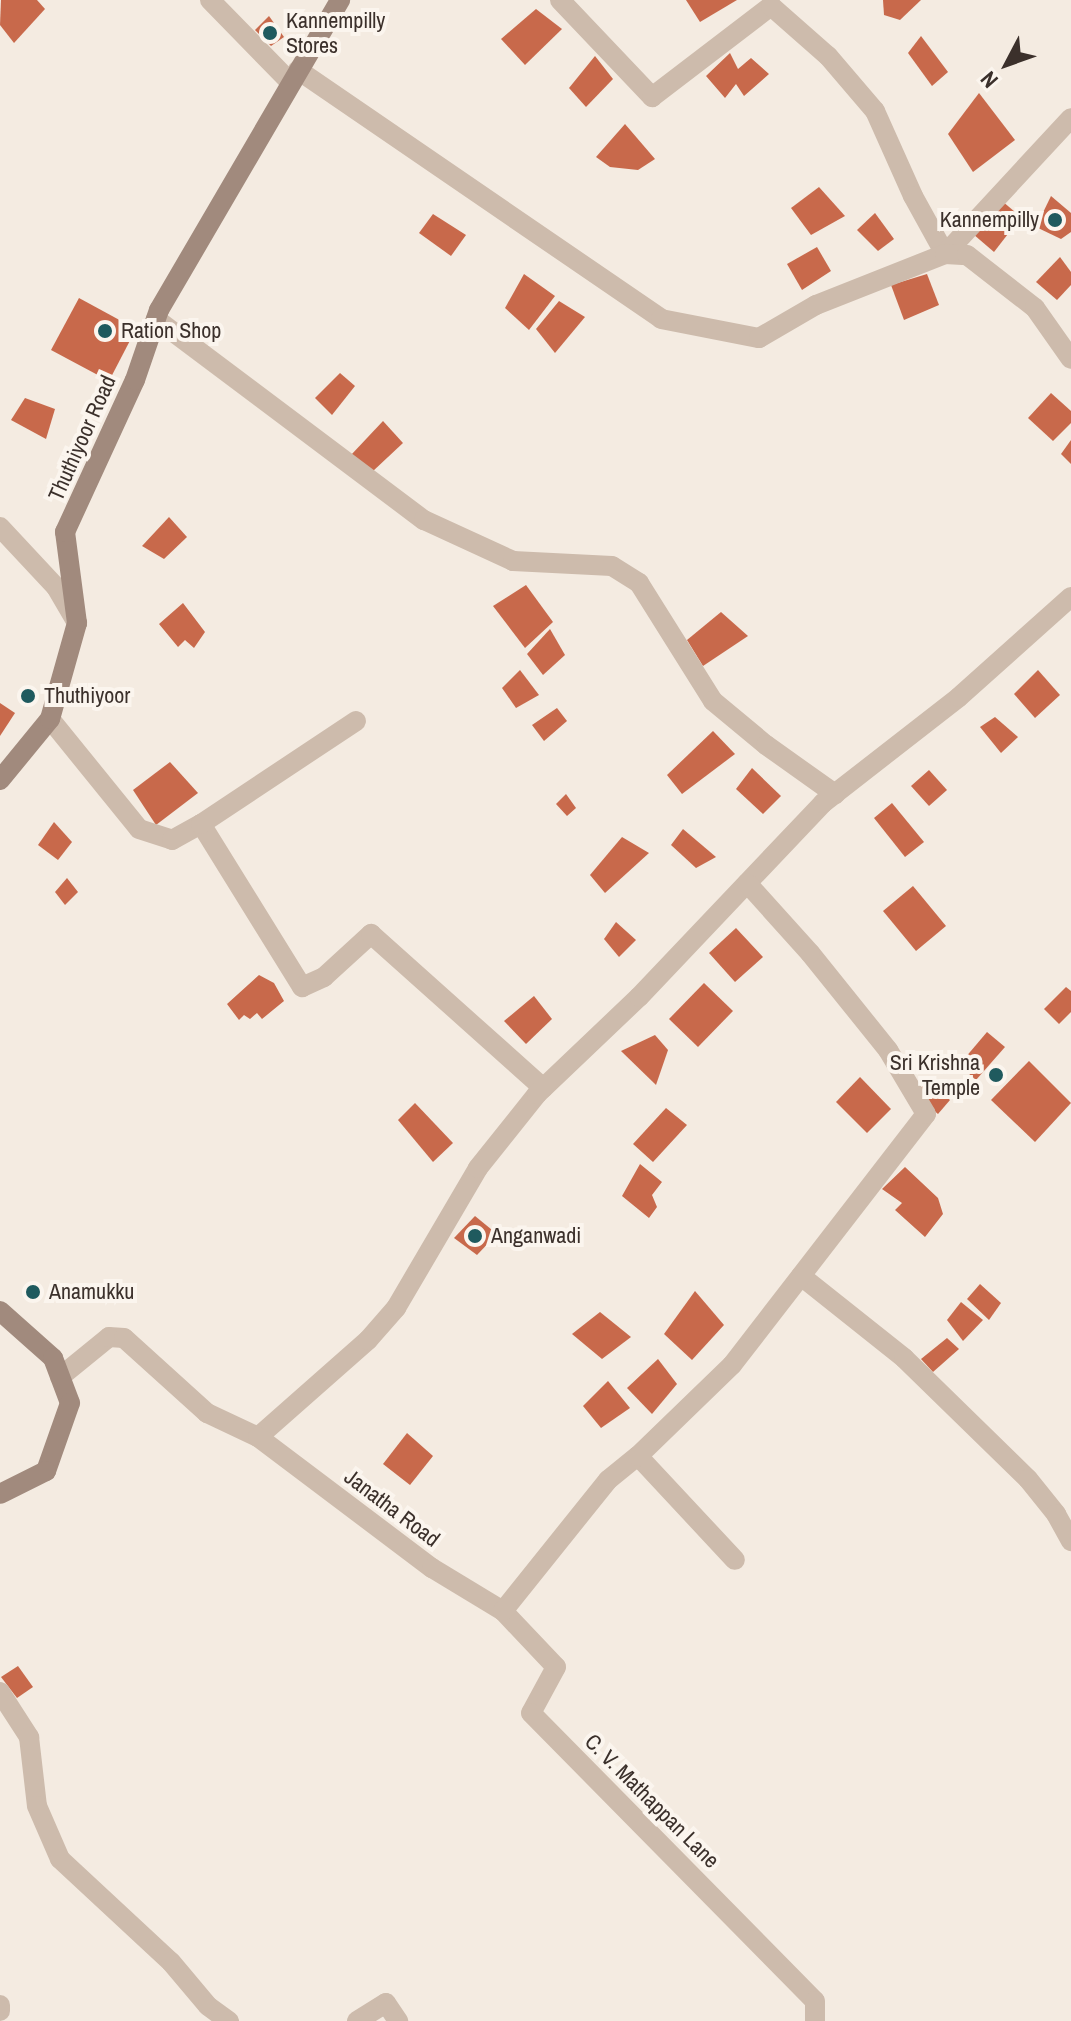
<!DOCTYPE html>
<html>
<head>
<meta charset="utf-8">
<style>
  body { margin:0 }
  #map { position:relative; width:1071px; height:2021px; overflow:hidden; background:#f4ebe1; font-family:"Archivo Narrow",sans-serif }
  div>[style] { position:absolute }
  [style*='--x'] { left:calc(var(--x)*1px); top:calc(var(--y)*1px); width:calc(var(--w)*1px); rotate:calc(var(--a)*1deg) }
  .building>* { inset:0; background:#c8694b }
  .street>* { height:20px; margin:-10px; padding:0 10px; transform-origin:10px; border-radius:10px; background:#cdbbac }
  .secondary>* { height:20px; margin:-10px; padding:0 10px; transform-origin:10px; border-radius:10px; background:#a18a7d }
  .dots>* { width:22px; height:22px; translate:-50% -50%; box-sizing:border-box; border:4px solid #fbf5ee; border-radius:50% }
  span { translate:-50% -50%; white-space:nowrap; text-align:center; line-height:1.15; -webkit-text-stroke:8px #fbf5ee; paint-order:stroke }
  .poi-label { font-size:22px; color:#3b302b }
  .left { translate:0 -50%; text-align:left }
  .right { translate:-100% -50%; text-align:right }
  .street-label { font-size:22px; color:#3b302b }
  .north { position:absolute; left:967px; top:24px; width:80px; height:80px; -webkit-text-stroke:6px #fbf5ee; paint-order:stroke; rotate:229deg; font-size:22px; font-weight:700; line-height:32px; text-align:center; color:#3b302b }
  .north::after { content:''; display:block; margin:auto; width:28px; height:36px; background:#3b302b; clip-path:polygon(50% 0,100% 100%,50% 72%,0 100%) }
</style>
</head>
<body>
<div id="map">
  <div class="building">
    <div style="clip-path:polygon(1px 0,37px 0,45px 9px,14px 43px,0 25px)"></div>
    <div style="clip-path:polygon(686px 0,737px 0,700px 22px)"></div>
    <div style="clip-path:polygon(883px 0,921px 0,900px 20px,884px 15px)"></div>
    <div style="clip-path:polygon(536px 9px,562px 29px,525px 65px,501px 39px)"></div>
    <div style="clip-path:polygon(269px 16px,284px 37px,271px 46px,255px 30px)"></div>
    <div style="clip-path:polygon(921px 36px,948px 72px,932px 86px,908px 53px)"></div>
    <div style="clip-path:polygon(730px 53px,738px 69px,751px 58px,769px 74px,744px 96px,736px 84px,725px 98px,706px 76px)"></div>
    <div style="clip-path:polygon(595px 56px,613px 79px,586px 107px,569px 88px)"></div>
    <div style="clip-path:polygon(979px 93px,1015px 140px,973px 172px,948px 134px)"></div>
    <div style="clip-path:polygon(625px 124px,655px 159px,638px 170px,610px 167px,596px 157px)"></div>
    <div style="clip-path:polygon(819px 187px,845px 216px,811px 235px,791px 208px)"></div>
    <div style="clip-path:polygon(1051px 196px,1071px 213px,1071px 232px,1061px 239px,1036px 227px)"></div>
    <div style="clip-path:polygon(1002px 201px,1021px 217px,994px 252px,973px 234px)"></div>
    <div style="clip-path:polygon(875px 213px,894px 239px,878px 251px,857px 230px)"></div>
    <div style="clip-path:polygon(433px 214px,466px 235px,451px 256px,419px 233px)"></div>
    <div style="clip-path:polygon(817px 247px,831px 271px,802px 290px,787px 264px)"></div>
    <div style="clip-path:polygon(1060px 257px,1071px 272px,1071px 285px,1057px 300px,1036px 282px)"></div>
    <div style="clip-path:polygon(524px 274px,555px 296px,529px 330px,505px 308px)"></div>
    <div style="clip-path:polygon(927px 274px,939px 305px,904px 320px,891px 285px)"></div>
    <div style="clip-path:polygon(79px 298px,136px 329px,109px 381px,51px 350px)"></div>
    <div style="clip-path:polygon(559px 301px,585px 317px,555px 353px,536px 329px)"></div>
    <div style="clip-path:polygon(340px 373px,355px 386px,332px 415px,315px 398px)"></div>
    <div style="clip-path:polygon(1051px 393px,1071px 411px,1071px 423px,1053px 441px,1028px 418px)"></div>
    <div style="clip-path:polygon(25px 398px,55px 409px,46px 439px,11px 420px)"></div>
    <div style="clip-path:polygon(383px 421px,403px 443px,372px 472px,351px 455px)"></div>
    <div style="clip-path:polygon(1071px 440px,1071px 464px,1061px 454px)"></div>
    <div style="clip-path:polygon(169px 517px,187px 537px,164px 559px,142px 546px)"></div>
    <div style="clip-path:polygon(526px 585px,553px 622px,525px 648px,493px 606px)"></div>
    <div style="clip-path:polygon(183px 603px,205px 632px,194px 648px,185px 640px,178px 647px,159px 624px)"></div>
    <div style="clip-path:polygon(721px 612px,748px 636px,703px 666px,687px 640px)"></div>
    <div style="clip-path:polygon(550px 629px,565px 655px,543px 675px,527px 654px)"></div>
    <div style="clip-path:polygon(520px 670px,539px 695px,516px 708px,502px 688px)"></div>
    <div style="clip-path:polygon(1038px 670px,1060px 695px,1035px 718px,1014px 694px)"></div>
    <div style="clip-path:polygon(0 703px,15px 713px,0 736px)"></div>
    <div style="clip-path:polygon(557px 708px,567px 721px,544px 741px,532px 725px)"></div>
    <div style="clip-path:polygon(995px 717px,1018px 737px,1001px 753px,980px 727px)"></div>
    <div style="clip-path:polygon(713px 731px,735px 754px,682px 794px,667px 775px)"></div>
    <div style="clip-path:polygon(170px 762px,198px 793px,156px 825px,133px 790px)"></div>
    <div style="clip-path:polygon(752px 768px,781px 796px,763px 814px,736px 789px)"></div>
    <div style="clip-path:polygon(929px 770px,947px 790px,929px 806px,911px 786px)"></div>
    <div style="clip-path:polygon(566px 794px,576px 808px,567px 816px,556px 804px)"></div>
    <div style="clip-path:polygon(892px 803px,924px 842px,905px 857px,874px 818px)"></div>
    <div style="clip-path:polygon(54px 822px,72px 842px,58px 860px,38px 845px)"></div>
    <div style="clip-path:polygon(683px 829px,716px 857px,696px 868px,671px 845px)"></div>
    <div style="clip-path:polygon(622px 837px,649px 853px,605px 893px,590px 875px)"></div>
    <div style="clip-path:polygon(67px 878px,78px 892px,65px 905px,55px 892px)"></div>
    <div style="clip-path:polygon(913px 886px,946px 926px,916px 951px,883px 911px)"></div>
    <div style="clip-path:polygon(616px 922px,636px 940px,619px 957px,604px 939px)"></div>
    <div style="clip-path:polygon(736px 928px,763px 957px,735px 982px,709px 953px)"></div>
    <div style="clip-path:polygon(259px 975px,274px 983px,284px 1001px,262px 1019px,257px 1013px,250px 1019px,244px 1015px,239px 1020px,227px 1004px)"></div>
    <div style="clip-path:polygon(704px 983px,733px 1011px,698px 1047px,669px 1019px)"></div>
    <div style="clip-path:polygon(1066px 987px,1071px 991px,1071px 1012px,1059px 1024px,1044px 1009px)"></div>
    <div style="clip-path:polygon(534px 996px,552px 1019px,526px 1044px,504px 1021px)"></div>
    <div style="clip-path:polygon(987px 1032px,1005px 1047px,976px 1080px,959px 1065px)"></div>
    <div style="clip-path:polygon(655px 1035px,668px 1050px,656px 1085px,621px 1051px)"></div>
    <div style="clip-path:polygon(1029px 1061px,1071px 1103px,1035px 1142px,991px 1100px)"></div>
    <div style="clip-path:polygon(860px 1077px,891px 1109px,867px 1133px,836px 1102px)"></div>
    <div style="clip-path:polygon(927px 1081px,950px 1100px,938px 1114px,915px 1095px)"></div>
    <div style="clip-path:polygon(415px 1103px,453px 1143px,433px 1162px,398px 1120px)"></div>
    <div style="clip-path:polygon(666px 1108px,687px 1125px,653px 1162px,633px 1144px)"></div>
    <div style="clip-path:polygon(640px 1164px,662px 1182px,652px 1195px,657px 1207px,649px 1218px,622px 1196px)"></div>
    <div style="clip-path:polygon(905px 1167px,938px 1198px,943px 1214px,925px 1237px,895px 1210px,902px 1203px,882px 1189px)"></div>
    <div style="clip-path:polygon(475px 1216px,497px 1234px,477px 1255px,454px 1238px)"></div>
    <div style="clip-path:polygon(980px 1284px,1001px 1303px,989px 1320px,967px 1299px)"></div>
    <div style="clip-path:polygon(695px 1291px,724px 1325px,692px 1360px,664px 1334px)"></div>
    <div style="clip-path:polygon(961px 1302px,983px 1320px,963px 1341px,947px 1320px)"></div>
    <div style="clip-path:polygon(600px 1312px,631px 1337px,602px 1359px,572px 1334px)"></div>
    <div style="clip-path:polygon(947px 1338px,959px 1349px,933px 1372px,921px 1359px)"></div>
    <div style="clip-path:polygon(658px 1359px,677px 1384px,652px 1414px,627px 1388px)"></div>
    <div style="clip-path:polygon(608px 1381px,630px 1408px,601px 1428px,583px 1406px)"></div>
    <div style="clip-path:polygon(407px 1433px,433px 1456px,410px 1485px,383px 1464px)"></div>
    <div style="clip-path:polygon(18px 1666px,33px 1687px,17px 1698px,1px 1677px)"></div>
  </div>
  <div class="street">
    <div style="--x:210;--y:0;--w:116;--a:45.7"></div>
    <div style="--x:560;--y:0;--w:134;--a:46.5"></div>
    <div style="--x:652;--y:97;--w:150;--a:-37.4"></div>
    <div style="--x:771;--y:6;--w:76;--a:41.3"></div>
    <div style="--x:828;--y:56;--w:72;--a:49.5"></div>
    <div style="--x:875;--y:111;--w:93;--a:65.9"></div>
    <div style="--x:913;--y:196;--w:66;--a:61.1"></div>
    <div style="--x:945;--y:254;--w:185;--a:-47.2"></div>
    <div style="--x:298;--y:70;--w:440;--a:34.4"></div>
    <div style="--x:661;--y:319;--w:100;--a:11"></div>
    <div style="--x:759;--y:338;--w:66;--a:-30.1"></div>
    <div style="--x:816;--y:305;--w:139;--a:-21.6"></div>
    <div style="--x:945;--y:254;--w:22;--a:3"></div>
    <div style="--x:967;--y:255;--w:86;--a:37.9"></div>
    <div style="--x:1035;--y:308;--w:62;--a:54.8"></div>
    <div style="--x:156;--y:319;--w:335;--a:36.9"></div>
    <div style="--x:424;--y:520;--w:98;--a:24.7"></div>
    <div style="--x:513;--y:561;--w:99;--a:2.9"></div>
    <div style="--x:612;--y:566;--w:32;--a:32"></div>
    <div style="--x:639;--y:583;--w:139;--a:57.9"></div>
    <div style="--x:713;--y:701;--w:69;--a:39.7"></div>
    <div style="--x:766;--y:745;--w:85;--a:35.4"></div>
    <div style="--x:0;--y:527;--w:82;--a:47"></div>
    <div style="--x:56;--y:587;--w:42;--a:59.7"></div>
    <div style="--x:50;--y:719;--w:141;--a:51"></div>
    <div style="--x:139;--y:829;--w:35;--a:18"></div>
    <div style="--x:172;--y:840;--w:33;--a:-29"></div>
    <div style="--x:201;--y:824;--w:192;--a:58.2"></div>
    <div style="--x:302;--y:987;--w:24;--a:-24"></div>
    <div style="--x:324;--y:977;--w:64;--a:-42.5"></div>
    <div style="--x:371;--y:934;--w:231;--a:41.8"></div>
    <div style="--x:201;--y:824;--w:186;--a:-33.6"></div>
    <div style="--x:801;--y:1276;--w:132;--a:38.5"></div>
    <div style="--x:904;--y:1358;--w:173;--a:44.3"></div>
    <div style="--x:1028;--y:1479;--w:45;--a:51.3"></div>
    <div style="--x:1056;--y:1514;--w:31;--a:61"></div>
    <div style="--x:60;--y:1377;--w:63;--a:-39.2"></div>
    <div style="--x:109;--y:1337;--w:15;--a:4"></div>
    <div style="--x:124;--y:1338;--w:112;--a:42.1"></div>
    <div style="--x:207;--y:1413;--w:56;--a:25.2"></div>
    <div style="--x:258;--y:1437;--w:147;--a:-41.4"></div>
    <div style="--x:368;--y:1340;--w:43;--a:-48.8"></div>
    <div style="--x:396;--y:1308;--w:162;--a:-59.6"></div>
    <div style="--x:478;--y:1168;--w:95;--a:-51.4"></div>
    <div style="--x:537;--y:1094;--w:141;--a:-43.6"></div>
    <div style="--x:639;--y:997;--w:267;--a:-46.5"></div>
    <div style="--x:823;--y:803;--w:172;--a:-37.9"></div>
    <div style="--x:959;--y:697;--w:150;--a:-41.8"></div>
    <div style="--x:258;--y:1437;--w:218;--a:37"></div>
    <div style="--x:432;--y:1568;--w:83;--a:31.2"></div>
    <div style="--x:503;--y:1611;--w:77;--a:46.6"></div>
    <div style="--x:556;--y:1667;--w:52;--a:118.5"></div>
    <div style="--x:531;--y:1713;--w:404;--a:45.4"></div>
    <div style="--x:815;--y:2001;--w:20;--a:90"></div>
    <div style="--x:638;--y:1456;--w:142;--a:47"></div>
    <div style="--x:503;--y:1611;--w:168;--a:-51.3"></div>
    <div style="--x:608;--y:1480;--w:38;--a:-39"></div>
    <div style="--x:638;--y:1456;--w:131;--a:-44.1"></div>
    <div style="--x:732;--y:1365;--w:317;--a:-52.3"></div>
    <div style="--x:926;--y:1114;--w:74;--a:-120.7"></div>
    <div style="--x:888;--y:1050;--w:124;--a:-128.8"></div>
    <div style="--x:810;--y:953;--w:94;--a:-132"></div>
    <div style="--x:0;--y:1692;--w:54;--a:57.2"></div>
    <div style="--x:29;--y:1737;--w:69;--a:83.4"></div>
    <div style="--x:37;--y:1806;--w:58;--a:66.5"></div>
    <div style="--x:60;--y:1859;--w:151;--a:42.9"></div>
    <div style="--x:171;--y:1962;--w:57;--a:49.9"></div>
    <div style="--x:208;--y:2006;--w:26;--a:36"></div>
    <div style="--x:0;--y:2005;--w:6;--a:90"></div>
    <div style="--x:357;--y:2021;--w:34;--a:-32"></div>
    <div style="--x:386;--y:2003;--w:22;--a:56"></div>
  </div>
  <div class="secondary">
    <div style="--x:0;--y:780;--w:79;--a:-50.7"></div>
    <div style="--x:50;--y:719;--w:100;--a:-74.3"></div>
    <div style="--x:77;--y:623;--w:92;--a:-97.5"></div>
    <div style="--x:65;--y:532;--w:167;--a:-65.3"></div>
    <div style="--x:135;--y:380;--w:74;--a:-71.1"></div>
    <div style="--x:159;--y:310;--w:359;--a:-59.7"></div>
    <div style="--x:0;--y:1311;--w:71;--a:41.6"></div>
    <div style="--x:53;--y:1358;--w:48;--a:69.3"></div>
    <div style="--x:70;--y:1403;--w:72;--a:109.4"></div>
    <div style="--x:46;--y:1471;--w:51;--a:153.4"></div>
  </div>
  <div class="dots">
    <div style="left:270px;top:33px;background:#1f5a5e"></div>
    <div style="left:1055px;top:220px;background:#1f5a5e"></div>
    <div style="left:105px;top:331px;background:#1f5a5e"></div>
    <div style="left:28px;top:696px;background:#1f5a5e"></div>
    <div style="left:996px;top:1075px;background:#1f5a5e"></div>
    <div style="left:475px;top:1236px;background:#1f5a5e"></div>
    <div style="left:33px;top:1292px;background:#1f5a5e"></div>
  </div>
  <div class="poi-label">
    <span class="left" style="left:286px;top:33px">Kannempilly<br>Stores</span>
    <span class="right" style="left:1039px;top:220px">Kannempilly</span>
    <span class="left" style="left:121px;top:331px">Ration Shop</span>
    <span class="left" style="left:44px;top:696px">Thuthiyoor</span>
    <span class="right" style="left:980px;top:1075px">Sri Krishna<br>Temple</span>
    <span class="left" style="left:491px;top:1236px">Anganwadi</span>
    <span class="left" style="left:49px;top:1292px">Anamukku</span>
  </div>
  <div class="street-label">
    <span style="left:82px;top:438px;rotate:-66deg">Thuthiyoor Road</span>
    <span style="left:392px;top:1508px;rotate:37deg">Janatha Road</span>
    <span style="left:652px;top:1801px;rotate:45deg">C. V. Mathappan Lane</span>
  </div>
  <div class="north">N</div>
</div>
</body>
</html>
